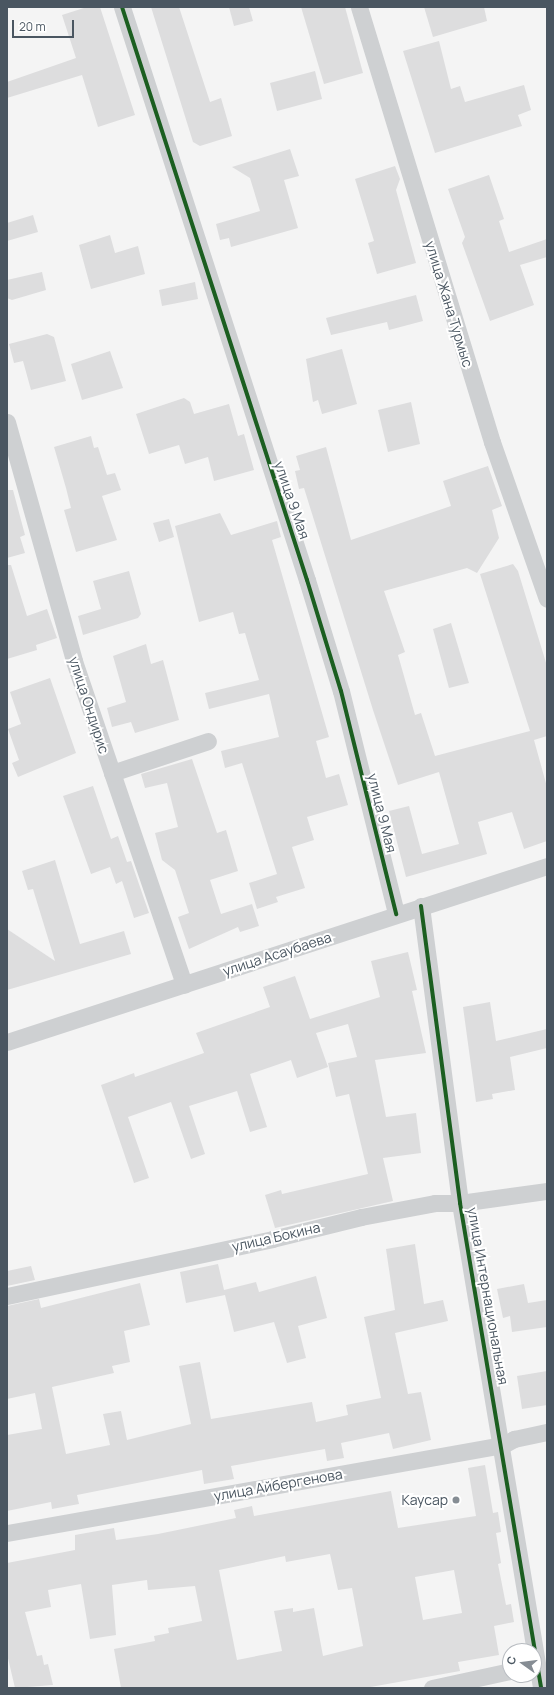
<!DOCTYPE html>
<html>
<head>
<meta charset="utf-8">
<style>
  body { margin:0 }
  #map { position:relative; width:554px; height:1695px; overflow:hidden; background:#f4f4f4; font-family:Manrope,sans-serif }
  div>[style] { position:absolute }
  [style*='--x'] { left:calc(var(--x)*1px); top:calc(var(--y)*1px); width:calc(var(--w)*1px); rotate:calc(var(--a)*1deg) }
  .building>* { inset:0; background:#ddddde }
  .street>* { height:17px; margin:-8.5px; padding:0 8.5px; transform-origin:8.5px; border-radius:8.5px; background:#ced0d2 }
  .cycleway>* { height:4px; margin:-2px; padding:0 2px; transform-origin:2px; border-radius:2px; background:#1b5e20 }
  .dots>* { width:11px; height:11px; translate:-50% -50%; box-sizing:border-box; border:2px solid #fff; border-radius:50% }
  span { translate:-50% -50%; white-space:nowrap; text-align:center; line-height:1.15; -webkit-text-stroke:4px #fff; paint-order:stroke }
  .street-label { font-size:14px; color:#4a5661 }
  .poi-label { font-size:14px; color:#4a5661 }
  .right { translate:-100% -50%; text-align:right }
  .frame { position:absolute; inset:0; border:8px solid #4a5661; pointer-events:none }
  .north { position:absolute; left:502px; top:1643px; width:40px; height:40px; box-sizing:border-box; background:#fff; border:1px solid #b7bbc0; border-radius:50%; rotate:284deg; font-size:11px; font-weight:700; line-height:16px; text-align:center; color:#4a5661 }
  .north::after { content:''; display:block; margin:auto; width:14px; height:18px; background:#868d94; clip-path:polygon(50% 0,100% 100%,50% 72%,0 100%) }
  .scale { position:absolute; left:12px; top:20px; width:62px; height:18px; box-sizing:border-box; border:2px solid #4a5661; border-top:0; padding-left:5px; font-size:12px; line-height:14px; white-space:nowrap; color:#4a5661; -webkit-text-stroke:3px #fff; paint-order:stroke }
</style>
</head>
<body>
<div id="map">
  <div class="building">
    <div style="clip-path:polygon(87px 7px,100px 7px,135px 115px,98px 127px,82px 75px,7px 98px,7px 82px,76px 58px,62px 15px)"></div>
    <div style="clip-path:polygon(151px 7px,179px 7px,210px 102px,221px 98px,232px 136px,200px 146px,193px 142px)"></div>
    <div style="clip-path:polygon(229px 7px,249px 7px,253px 21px,234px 26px)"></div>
    <div style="clip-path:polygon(301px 7px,345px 7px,363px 73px,324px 84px)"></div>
    <div style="clip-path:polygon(424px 7px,484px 7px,487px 21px,433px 37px)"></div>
    <div style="clip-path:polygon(439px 41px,451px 89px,460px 86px,465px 102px,524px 85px,531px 110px,518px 115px,522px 126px,435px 153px,403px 51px)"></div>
    <div style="clip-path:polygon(315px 71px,322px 99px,277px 111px,270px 83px)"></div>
    <div style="clip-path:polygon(290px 149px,299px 176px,284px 180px,298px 228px,231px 247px,229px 238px,220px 240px,216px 224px,260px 211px,250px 178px,232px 167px)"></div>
    <div style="clip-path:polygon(395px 166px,400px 179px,396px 190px,416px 263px,377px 274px,368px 243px,374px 241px,355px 179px)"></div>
    <div style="clip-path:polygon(489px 175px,504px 219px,499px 221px,509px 252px,547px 239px,547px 257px,520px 265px,534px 305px,490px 321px,462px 243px,465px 237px,448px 189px)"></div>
    <div style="clip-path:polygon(33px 215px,38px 232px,7px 241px,7px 223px)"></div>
    <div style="clip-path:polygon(110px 235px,115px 253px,138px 246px,145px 274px,91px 289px,79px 245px)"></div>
    <div style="clip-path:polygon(42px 272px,46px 290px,12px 300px,7px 298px,7px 280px)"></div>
    <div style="clip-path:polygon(195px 282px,198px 299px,162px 306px,159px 290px)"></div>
    <div style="clip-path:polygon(416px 295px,423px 321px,389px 330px,387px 322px,331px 335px,326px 318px)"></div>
    <div style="clip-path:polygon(47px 334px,54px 337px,66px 381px,31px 390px,23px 361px,14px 363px,9px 344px)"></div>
    <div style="clip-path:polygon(342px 349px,357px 404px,322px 414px,318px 400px,313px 402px,306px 359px)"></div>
    <div style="clip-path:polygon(110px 351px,123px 388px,82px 400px,71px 364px)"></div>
    <div style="clip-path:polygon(184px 398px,190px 402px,194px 414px,229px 404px,238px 436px,244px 434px,254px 470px,214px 481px,208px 457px,185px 464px,179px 445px,149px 454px,136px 414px)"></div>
    <div style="clip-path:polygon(411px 402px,420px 444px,388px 452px,378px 410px)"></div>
    <div style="clip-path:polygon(91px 436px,94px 448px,98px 447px,107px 475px,115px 473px,121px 490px,102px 496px,117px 540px,76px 552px,64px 510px,71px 508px,66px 488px,54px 447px)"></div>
    <div style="clip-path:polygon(326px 447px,351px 540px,451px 506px,443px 481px,488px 466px,502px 506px,492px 510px,499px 538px,477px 573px,467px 568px,384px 591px,405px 652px,398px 655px,415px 715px,421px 713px,435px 756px,530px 731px,480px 574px,513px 564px,518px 571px,547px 666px,547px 736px,534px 740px,547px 787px,547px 841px,524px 849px,512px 812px,478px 822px,487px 854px,406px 877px,389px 811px,409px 806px,422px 854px,459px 844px,439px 772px,398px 785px,373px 710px,304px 488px,299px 489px,295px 471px,300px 470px,296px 456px)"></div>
    <div style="clip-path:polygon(7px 490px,13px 490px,25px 535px,20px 537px,25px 553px,7px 558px)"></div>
    <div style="clip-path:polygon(220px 513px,231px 535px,277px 521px,281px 537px,272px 540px,329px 737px,316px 741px,326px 778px,339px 774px,348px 805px,307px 817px,314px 840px,292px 847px,305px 888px,276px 897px,278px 902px,257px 909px,249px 883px,277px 874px,242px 763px,225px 768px,221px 751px,279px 737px,269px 694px,209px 709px,205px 693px,259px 680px,245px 633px,239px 634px,233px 612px,199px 622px,175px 526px)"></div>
    <div style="clip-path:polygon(169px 519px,174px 537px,159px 542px,153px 523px)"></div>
    <div style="clip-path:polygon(7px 565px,11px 565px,27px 616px,47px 609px,57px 638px,36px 645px,37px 650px,7px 659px)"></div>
    <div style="clip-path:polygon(129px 571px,141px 614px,138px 618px,83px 635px,78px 616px,101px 609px,93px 581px)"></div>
    <div style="clip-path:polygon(451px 623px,469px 683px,449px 688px,433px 629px)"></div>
    <div style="clip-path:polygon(146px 644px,151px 664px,163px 660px,179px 720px,135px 733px,131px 722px,112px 727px,107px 708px,126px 702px,113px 656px)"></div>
    <div style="clip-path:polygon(50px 678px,76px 753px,18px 777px,12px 763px,19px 760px,8px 729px,21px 724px,10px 692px)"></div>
    <div style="clip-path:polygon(192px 759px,217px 833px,226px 830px,238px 871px,210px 880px,221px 914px,252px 904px,259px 926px,240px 932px,238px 927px,189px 949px,178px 917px,189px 913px,175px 870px,162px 860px,155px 833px,178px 827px,167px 783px,145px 788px,141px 774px)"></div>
    <div style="clip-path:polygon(93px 786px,111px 839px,118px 836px,127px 862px,131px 861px,149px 913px,134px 918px,122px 881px,116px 884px,110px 867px,91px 874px,63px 796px)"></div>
    <div style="clip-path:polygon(55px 860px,80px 944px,124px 931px,131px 954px,7px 990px,7px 929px,55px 961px,33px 889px,28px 890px,22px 871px)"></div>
    <div style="clip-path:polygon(408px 952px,417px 990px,412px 991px,426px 1053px,375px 1060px,386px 1117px,416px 1113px,421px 1153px,383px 1158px,393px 1201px,275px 1228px,265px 1195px,281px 1190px,282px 1194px,368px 1174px,349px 1094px,336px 1097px,328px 1063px,357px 1057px,348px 1024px,316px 1033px,328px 1067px,297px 1078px,291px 1060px,250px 1074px,267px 1127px,250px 1132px,237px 1091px,189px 1106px,205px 1154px,191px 1159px,171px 1102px,128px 1117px,149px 1178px,134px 1183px,101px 1085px,134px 1073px,135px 1077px,204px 1053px,196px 1033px,270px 1007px,263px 987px,295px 976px,310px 1019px,380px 997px,371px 961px)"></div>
    <div style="clip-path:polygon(490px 1002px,496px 1041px,547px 1029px,547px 1048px,510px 1057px,515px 1090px,492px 1094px,493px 1099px,476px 1102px,463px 1007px)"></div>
    <div style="clip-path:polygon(415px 1244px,424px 1304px,443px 1300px,448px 1321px,395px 1333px,408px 1394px,421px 1392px,431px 1440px,393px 1449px,389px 1433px,341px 1443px,344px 1458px,327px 1461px,325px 1449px,231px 1466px,234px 1479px,204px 1484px,202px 1470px,77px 1495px,79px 1504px,52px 1509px,51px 1502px,7px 1511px,7px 1435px,42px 1429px,35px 1393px,7px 1399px,7px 1306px,39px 1299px,41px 1308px,140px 1283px,150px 1325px,124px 1331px,130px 1362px,112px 1366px,114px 1373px,52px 1387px,66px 1454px,110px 1445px,103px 1414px,121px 1411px,127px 1440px,191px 1424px,179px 1366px,200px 1362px,211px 1419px,312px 1402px,316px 1422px,348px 1415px,346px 1405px,381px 1398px,364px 1317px,395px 1310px,386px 1249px)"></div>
    <div style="clip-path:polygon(218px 1264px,224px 1290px,256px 1282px,259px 1292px,316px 1276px,327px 1318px,298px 1326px,306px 1358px,287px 1363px,274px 1322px,234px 1332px,225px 1295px,186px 1303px,180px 1272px)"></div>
    <div style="clip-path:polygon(31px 1266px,35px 1280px,7px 1286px,7px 1271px)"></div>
    <div style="clip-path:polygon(524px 1284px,528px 1303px,547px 1300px,547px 1327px,512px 1332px,510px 1316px,503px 1318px,497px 1289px)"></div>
    <div style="clip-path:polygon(547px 1371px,547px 1405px,522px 1409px,517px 1376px)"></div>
    <div style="clip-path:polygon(evenodd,485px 1465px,493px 1513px,498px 1512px,501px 1532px,496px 1533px,501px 1563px,498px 1564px,506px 1605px,511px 1604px,514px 1622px,494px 1626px,499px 1655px,458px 1662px,460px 1671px,365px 1688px,121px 1688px,114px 1649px,155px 1641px,154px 1636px,169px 1633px,168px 1628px,202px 1621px,195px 1586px,148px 1590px,147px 1580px,112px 1585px,116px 1635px,90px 1639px,81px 1584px,48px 1590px,51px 1607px,25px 1612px,37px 1656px,42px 1655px,44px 1665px,48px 1664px,53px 1685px,15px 1688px,7px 1654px,7px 1563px,75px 1550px,75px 1535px,114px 1528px,116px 1540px,158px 1534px,236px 1518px,234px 1510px,252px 1506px,254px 1516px,391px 1491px,398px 1528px,476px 1516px,468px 1468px,485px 1465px,330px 1554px,338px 1590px,352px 1588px,363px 1646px,323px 1656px,314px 1608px,293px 1612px,293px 1608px,274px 1611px,282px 1651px,237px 1660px,219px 1570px,285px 1556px,286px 1562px,330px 1554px,485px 1465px,454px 1570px,462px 1613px,423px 1620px,415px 1577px,454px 1570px)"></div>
  </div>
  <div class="street">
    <div style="--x:122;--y:7;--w:602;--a:72.11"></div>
    <div style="--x:307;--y:580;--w:116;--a:73"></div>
    <div style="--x:341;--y:691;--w:230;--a:76.1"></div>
    <div style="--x:359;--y:7;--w:455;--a:73"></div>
    <div style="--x:492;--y:442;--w:166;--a:70.7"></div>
    <div style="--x:7;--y:422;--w:248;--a:74.3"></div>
    <div style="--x:74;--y:661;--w:342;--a:71.2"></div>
    <div style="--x:112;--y:773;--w:101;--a:-18.4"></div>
    <div style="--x:421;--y:906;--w:300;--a:82.5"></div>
    <div style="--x:460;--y:1203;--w:492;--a:80.5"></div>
    <div style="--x:7;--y:1042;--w:568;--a:-18.05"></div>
    <div style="--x:7;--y:1296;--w:271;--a:-12.1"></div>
    <div style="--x:272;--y:1239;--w:92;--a:-13.9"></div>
    <div style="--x:361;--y:1217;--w:75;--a:-10.7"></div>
    <div style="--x:435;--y:1203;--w:25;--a:0"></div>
    <div style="--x:460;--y:1203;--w:88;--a:-7.9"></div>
    <div style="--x:7;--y:1533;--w:504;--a:-10.06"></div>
    <div style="--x:503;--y:1445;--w:13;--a:-29"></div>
    <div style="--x:514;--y:1439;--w:34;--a:-12"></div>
    <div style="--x:432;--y:1688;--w:80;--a:-12.3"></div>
  </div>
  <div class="cycleway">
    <div style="--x:122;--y:7;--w:602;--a:72.11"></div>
    <div style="--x:307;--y:580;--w:116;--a:73"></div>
    <div style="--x:341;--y:691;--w:230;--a:76.1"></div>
    <div style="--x:421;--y:906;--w:300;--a:82.5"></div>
    <div style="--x:460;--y:1203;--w:492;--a:80.5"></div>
  </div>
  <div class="dots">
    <div style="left:456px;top:1500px;background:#868d94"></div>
  </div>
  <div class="street-label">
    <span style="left:449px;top:304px;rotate:73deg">улица Жана Турмыс</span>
    <span style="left:292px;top:500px;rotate:71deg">улица 9 Мая</span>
    <span style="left:89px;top:705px;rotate:72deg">улица Ондирис</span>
    <span style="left:382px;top:813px;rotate:76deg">улица 9 Мая</span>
    <span style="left:277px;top:954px;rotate:-18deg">улица Асаубаева</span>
    <span style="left:276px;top:1237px;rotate:-13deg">улица Бокина</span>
    <span style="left:488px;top:1296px;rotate:80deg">улица Интернациональная</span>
    <span style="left:278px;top:1485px;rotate:-10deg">улица Айбергенова</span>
  </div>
  <div class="poi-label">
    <span class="right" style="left:448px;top:1500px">Каусар</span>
  </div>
  <div class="frame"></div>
  <div class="north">С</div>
  <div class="scale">20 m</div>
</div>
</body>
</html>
